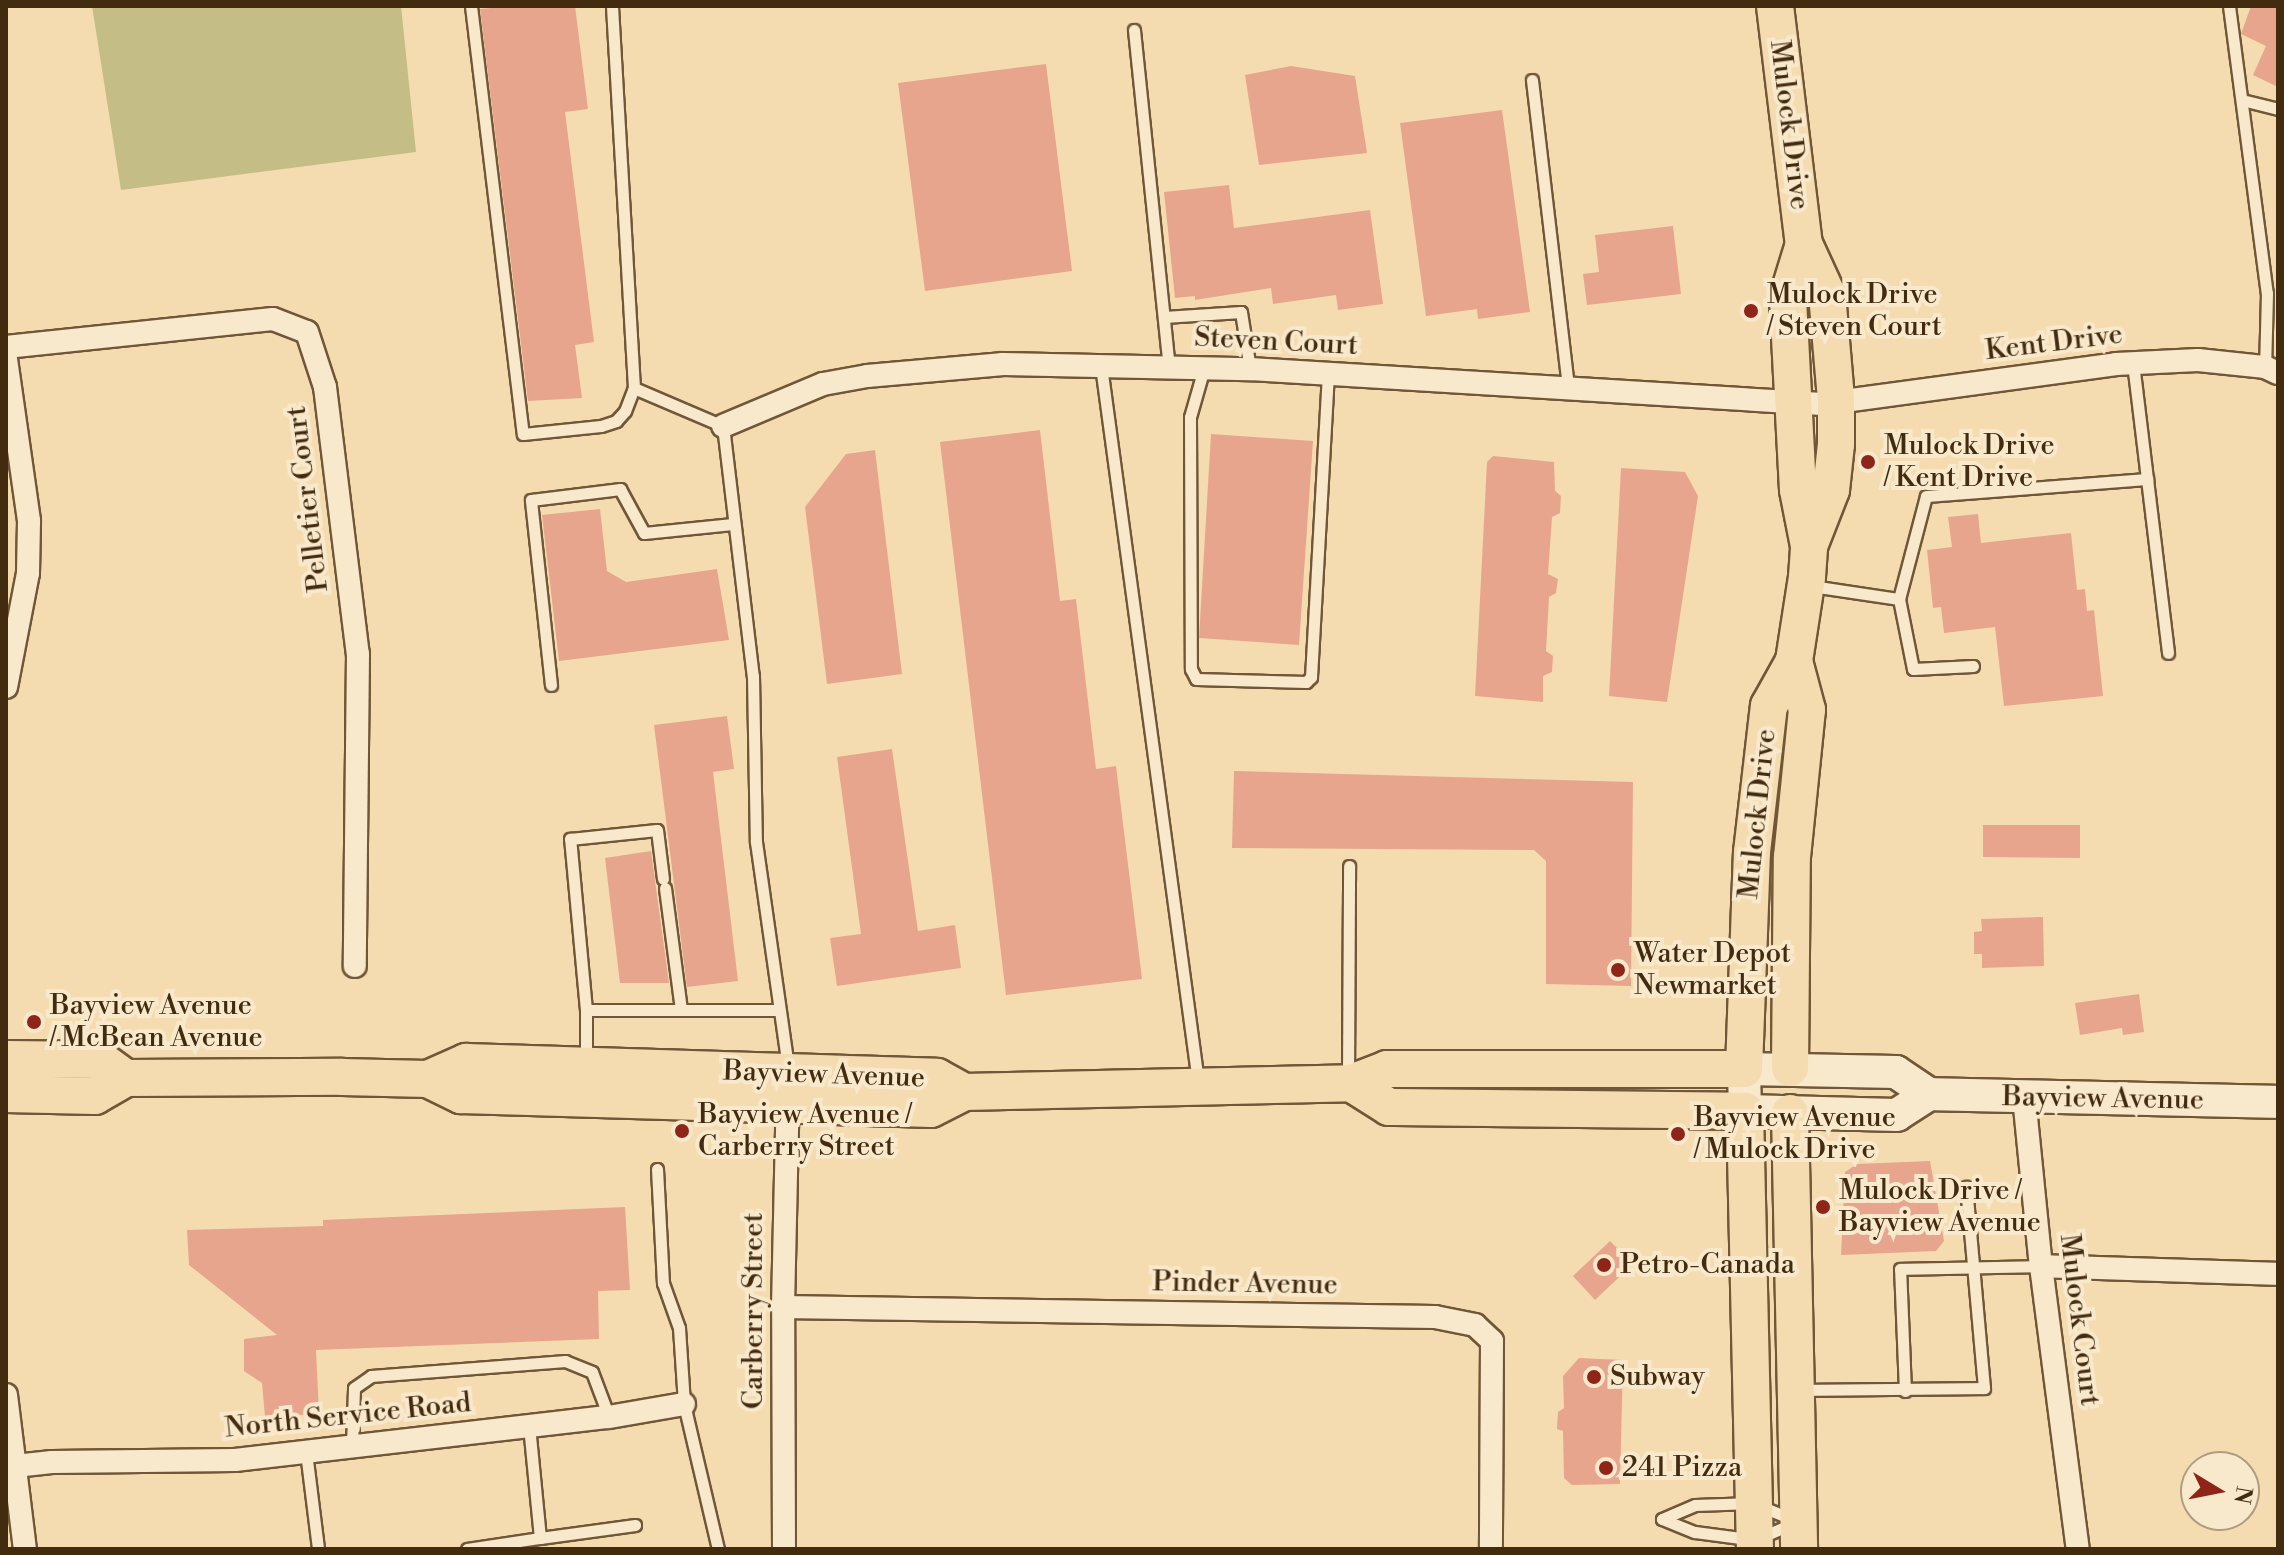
<!DOCTYPE html>
<html>
<head>
<meta charset="utf-8">
<style>
  body { margin:0 }
  #map { position:relative; width:2284px; height:1555px; overflow:hidden; background:#f5dcb0; font-family:"Libre Bodoni",serif }
  div>[style] { position:absolute }
  [style*='--x'] { left:calc(var(--x)*1px); top:calc(var(--y)*1px); width:calc(var(--w)*1px); rotate:calc(var(--a)*1deg) }
  .green>* { inset:0; background:#c4be86 }
  .building>* { inset:0; background:#e7a58e }
  .roads { filter:drop-shadow(2px 0 #705737) drop-shadow(-2px 0 #705737) drop-shadow(0 2px #705737) drop-shadow(0 -2px #705737) }
  .service>* { height:11px; margin:-5.5px; padding:0 5.5px; transform-origin:5.5px; border-radius:5.5px; background:#f8e8cc }
  .minor>* { height:22px; margin:-11px; padding:0 11px; transform-origin:11px; border-radius:11px; background:#f8e8cc }
  .secondary>* { height:32px; margin:-16px; padding:0 16px; transform-origin:16px; border-radius:16px; background:#f8e8cc }
  .primary>* { height:36px; margin:-18px; padding:0 18px; transform-origin:18px; border-radius:18px; background:#f5dcb0 }
  .dots>* { width:22px; height:22px; translate:-50% -50%; box-sizing:border-box; border:4px solid #f8e8cc; border-radius:50% }
  span { translate:-50% -50%; white-space:nowrap; text-align:center; line-height:1.15; -webkit-text-stroke:8px #f8e8cc; paint-order:stroke }
  .street-label { font-size:28px; color:#432b0f }
  .poi-label { font-size:28px; color:#432b0f }
  .left { translate:0 -50%; text-align:left }
  .frame { position:absolute; inset:0; border:8px solid #432b0f; pointer-events:none }
  .north { position:absolute; left:2180px; top:1451px; width:80px; height:80px; box-sizing:border-box; background:#f8e8cc; border:2px solid #b09c80; border-radius:50%; rotate:100deg; font-size:22px; font-weight:700; line-height:32px; text-align:center; color:#432b0f }
  .north::after { content:''; display:block; margin:auto; width:28px; height:36px; background:#8f2418; clip-path:polygon(50% 0,100% 100%,50% 72%,0 100%) }
</style>
</head>
<body>
<div id="map">
  <div class="green">
    <div style="clip-path:polygon(92px 6px,401px 6px,416px 152px,121px 190px)"></div>
  </div>
  <div class="building">
    <div style="clip-path:polygon(514px 6px,575px 6px,588px 109px,565px 112px,594px 342px,575px 345px,582px 398px,528px 401px,480px 9px)"></div>
    <div style="clip-path:polygon(2251px 6px,2278px 6px,2278px 87px,2253px 75px,2266px 46px,2241px 34px)"></div>
    <div style="clip-path:polygon(1046px 64px,1072px 271px,925px 291px,898px 83px)"></div>
    <div style="clip-path:polygon(1291px 66px,1355px 76px,1367px 153px,1259px 165px,1245px 75px)"></div>
    <div style="clip-path:polygon(1502px 110px,1530px 312px,1478px 319px,1477px 309px,1426px 316px,1400px 123px)"></div>
    <div style="clip-path:polygon(1229px 185px,1234px 228px,1370px 210px,1383px 304px,1338px 310px,1336px 295px,1273px 304px,1271px 288px,1195px 300px,1195px 296px,1175px 298px,1164px 192px)"></div>
    <div style="clip-path:polygon(1673px 226px,1681px 294px,1587px 305px,1583px 274px,1599px 272px,1595px 235px)"></div>
    <div style="clip-path:polygon(1040px 430px,1060px 601px,1076px 599px,1096px 769px,1116px 766px,1142px 979px,1006px 995px,940px 442px)"></div>
    <div style="clip-path:polygon(1211px 434px,1313px 441px,1299px 645px,1199px 638px)"></div>
    <div style="clip-path:polygon(875px 450px,902px 674px,827px 684px,805px 507px,846px 454px)"></div>
    <div style="clip-path:polygon(1493px 456px,1554px 462px,1555px 491px,1561px 496px,1560px 513px,1552px 517px,1548px 574px,1558px 579px,1556px 593px,1549px 597px,1546px 651px,1553px 656px,1552px 672px,1543px 676px,1543px 702px,1475px 696px,1487px 462px)"></div>
    <div style="clip-path:polygon(1621px 468px,1685px 472px,1698px 496px,1667px 702px,1609px 696px)"></div>
    <div style="clip-path:polygon(600px 509px,607px 571px,626px 582px,717px 569px,729px 640px,559px 661px,542px 515px)"></div>
    <div style="clip-path:polygon(1978px 514px,1981px 543px,2071px 533px,2077px 590px,2085px 589px,2087px 611px,2094px 610px,2103px 696px,2004px 706px,1995px 627px,1944px 633px,1941px 607px,1933px 608px,1927px 550px,1952px 547px,1948px 517px)"></div>
    <div style="clip-path:polygon(727px 716px,734px 769px,713px 772px,738px 981px,687px 987px,654px 725px)"></div>
    <div style="clip-path:polygon(892px 749px,918px 931px,955px 925px,961px 968px,837px 986px,830px 938px,861px 934px,837px 757px)"></div>
    <div style="clip-path:polygon(1234px 771px,1633px 782px,1631px 986px,1546px 984px,1546px 861px,1534px 850px,1232px 848px)"></div>
    <div style="clip-path:polygon(1983px 825px,2080px 825px,2080px 858px,1983px 857px)"></div>
    <div style="clip-path:polygon(651px 851px,669px 983px,620px 983px,605px 858px)"></div>
    <div style="clip-path:polygon(2043px 917px,2044px 966px,1982px 968px,1982px 954px,1974px 954px,1974px 932px,1982px 931px,1981px 919px)"></div>
    <div style="clip-path:polygon(2139px 994px,2144px 1032px,2123px 1035px,2122px 1028px,2080px 1035px,2075px 1003px)"></div>
    <div style="clip-path:polygon(1930px 1161px,1944px 1241px,1936px 1251px,1841px 1255px,1845px 1172px,1857px 1164px)"></div>
    <div style="clip-path:polygon(625px 1207px,630px 1290px,598px 1291px,599px 1339px,316px 1350px,319px 1414px,265px 1417px,262px 1383px,244px 1371px,244px 1339px,277px 1335px,189px 1265px,187px 1230px,323px 1226px,323px 1220px)"></div>
    <div style="clip-path:polygon(1610px 1241px,1633px 1264px,1595px 1300px,1573px 1276px)"></div>
    <div style="clip-path:polygon(1579px 1358px,1623px 1360px,1620px 1484px,1572px 1485px,1564px 1478px,1563px 1431px,1557px 1429px,1558px 1412px,1564px 1408px,1563px 1376px)"></div>
  </div>
  <div class="roads">
    <div class="service">
      <div style="--x:471;--y:6;--w:431;--a:83.1"></div>
      <div style="--x:523;--y:434;--w:78;--a:-5.9"></div>
      <div style="--x:601;--y:426;--w:16;--a:-18"></div>
      <div style="--x:616;--y:421;--w:13;--a:-48"></div>
      <div style="--x:625;--y:411;--w:25;--a:-69"></div>
      <div style="--x:634;--y:388;--w:383;--a:-93.3"></div>
      <div style="--x:2229;--y:6;--w:290;--a:82.5"></div>
      <div style="--x:2267;--y:293;--w:74;--a:91.5"></div>
      <div style="--x:1134;--y:30;--w:340;--a:84.1"></div>
      <div style="--x:1532;--y:80;--w:310;--a:83.3"></div>
      <div style="--x:2242;--y:100;--w:37;--a:14"></div>
      <div style="--x:1164;--y:317;--w:77;--a:-3.7"></div>
      <div style="--x:1241;--y:312;--w:58;--a:81"></div>
      <div style="--x:2133;--y:363;--w:292;--a:83.1"></div>
      <div style="--x:1101;--y:366;--w:723;--a:82.28"></div>
      <div style="--x:1204;--y:368;--w:51;--a:105.9"></div>
      <div style="--x:1190;--y:417;--w:252;--a:89.8"></div>
      <div style="--x:1191;--y:669;--w:11;--a:63"></div>
      <div style="--x:1196;--y:679;--w:110;--a:1.6"></div>
      <div style="--x:1306;--y:682;--w:7;--a:-45"></div>
      <div style="--x:1311;--y:677;--w:303;--a:-86.8"></div>
      <div style="--x:634;--y:388;--w:97;--a:23.1"></div>
      <div style="--x:723;--y:426;--w:252;--a:83.2"></div>
      <div style="--x:753;--y:676;--w:166;--a:89"></div>
      <div style="--x:756;--y:842;--w:228;--a:81.9"></div>
      <div style="--x:1812;--y:586;--w:88;--a:8.5"></div>
      <div style="--x:1973;--y:666;--w:60;--a:177.1"></div>
      <div style="--x:1913;--y:669;--w:71;--a:-101.3"></div>
      <div style="--x:1899;--y:599;--w:106;--a:-75.3"></div>
      <div style="--x:1926;--y:496;--w:222;--a:-4.4"></div>
      <div style="--x:551;--y:685;--w:186;--a:-96.2"></div>
      <div style="--x:531;--y:500;--w:90;--a:-7"></div>
      <div style="--x:620;--y:489;--w:50;--a:61.4"></div>
      <div style="--x:644;--y:533;--w:89;--a:-5.8"></div>
      <div style="--x:665;--y:888;--w:123;--a:82.5"></div>
      <div style="--x:586;--y:1010;--w:193;--a:0"></div>
      <div style="--x:586;--y:1061;--w:51;--a:-90"></div>
      <div style="--x:586;--y:1010;--w:172;--a:-95.3"></div>
      <div style="--x:570;--y:839;--w:87;--a:-5.9"></div>
      <div style="--x:657;--y:830;--w:49;--a:83"></div>
      <div style="--x:1348;--y:1077;--w:211;--a:-89.7"></div>
      <div style="--x:657;--y:1169;--w:114;--a:87"></div>
      <div style="--x:663;--y:1283;--w:48;--a:70.4"></div>
      <div style="--x:679;--y:1328;--w:76;--a:86.2"></div>
      <div style="--x:684;--y:1404;--w:149;--a:76.8"></div>
      <div style="--x:1800;--y:1390;--w:184;--a:-0.6"></div>
      <div style="--x:1984;--y:1388;--w:202;--a:-95.1"></div>
      <div style="--x:1905;--y:1391;--w:122;--a:-92.3"></div>
      <div style="--x:1900;--y:1269;--w:141;--a:-1.2"></div>
      <div style="--x:352;--y:1446;--w:58;--a:-88"></div>
      <div style="--x:354;--y:1388;--w:21;--a:-35"></div>
      <div style="--x:371;--y:1376;--w:195;--a:-4.4"></div>
      <div style="--x:565;--y:1361;--w:29;--a:22"></div>
      <div style="--x:592;--y:1372;--w:48;--a:69.3"></div>
      <div style="--x:306;--y:1452;--w:98;--a:82.9"></div>
      <div style="--x:1662;--y:1519;--w:35;--a:22"></div>
      <div style="--x:1695;--y:1532;--w:61;--a:7.6"></div>
      <div style="--x:1755;--y:1540;--w:43;--a:-23.6"></div>
      <div style="--x:1662;--y:1519;--w:36;--a:-23"></div>
      <div style="--x:1695;--y:1505;--w:58;--a:-2"></div>
      <div style="--x:1753;--y:1503;--w:44;--a:22.5"></div>
      <div style="--x:540;--y:1538;--w:96;--a:-7.8"></div>
      <div style="--x:467;--y:1549;--w:74;--a:-8.6"></div>
      <div style="--x:540;--y:1538;--w:113;--a:-95.6"></div>
    </div>
    <div class="minor">
      <div style="--x:6;--y:347;--w:268;--a:-6"></div>
      <div style="--x:273;--y:319;--w:36;--a:21"></div>
      <div style="--x:307;--y:332;--w:58;--a:71.9"></div>
      <div style="--x:325;--y:387;--w:269;--a:83"></div>
      <div style="--x:358;--y:654;--w:312;--a:90.6"></div>
      <div style="--x:6;--y:359;--w:164;--a:81.9"></div>
      <div style="--x:29;--y:521;--w:52;--a:91.1"></div>
      <div style="--x:28;--y:573;--w:116;--a:100.9"></div>
      <div style="--x:723;--y:426;--w:108;--a:-22.8"></div>
      <div style="--x:823;--y:384;--w:45;--a:-10.3"></div>
      <div style="--x:867;--y:376;--w:137;--a:-5"></div>
      <div style="--x:1003;--y:364;--w:247;--a:1.2"></div>
      <div style="--x:1250;--y:369;--w:573;--a:3.5"></div>
      <div style="--x:1822;--y:404;--w:297;--a:-7.7"></div>
      <div style="--x:2116;--y:364;--w:82;--a:-2.8"></div>
      <div style="--x:2198;--y:360;--w:67;--a:6"></div>
      <div style="--x:2265;--y:367;--w:14;--a:25"></div>
      <div style="--x:2024;--y:1097;--w:170;--a:84.3"></div>
      <div style="--x:2041;--y:1266;--w:285;--a:82.6"></div>
      <div style="--x:2041;--y:1266;--w:237;--a:1.9"></div>
      <div style="--x:783;--y:1307;--w:652;--a:0.88"></div>
      <div style="--x:1435;--y:1317;--w:41;--a:11.3"></div>
      <div style="--x:1475;--y:1325;--w:23;--a:43"></div>
      <div style="--x:1492;--y:1341;--w:208;--a:90.3"></div>
      <div style="--x:6;--y:1395;--w:155;--a:83"></div>
      <div style="--x:6;--y:1467;--w:46;--a:-6.2"></div>
      <div style="--x:52;--y:1462;--w:183;--a:-0.6"></div>
      <div style="--x:235;--y:1460;--w:376;--a:-6.6"></div>
      <div style="--x:609;--y:1417;--w:76;--a:-9.8"></div>
      <div style="--x:784;--y:1549;--w:242;--a:-90.2"></div>
      <div style="--x:783;--y:1307;--w:213;--a:-88.7"></div>
    </div>
    <div class="secondary">
      <div style="--x:1929;--y:1094;--w:38;--a:147"></div>
      <div style="--x:1897;--y:1115;--w:152;--a:-178.5"></div>
      <div style="--x:1745;--y:1111;--w:42;--a:-91.4"></div>
      <div style="--x:1744;--y:1069;--w:152;--a:1.1"></div>
      <div style="--x:1896;--y:1072;--w:40;--a:34"></div>
      <div style="--x:1929;--y:1094;--w:349;--a:1.3"></div>
    </div>
    <div class="primary">
      <div style="--x:1775;--y:6;--w:240;--a:83.1"></div>
      <div style="--x:1804;--y:244;--w:55;--a:65.3"></div>
      <div style="--x:1827;--y:294;--w:106;--a:85.1"></div>
      <div style="--x:1836;--y:400;--w:44;--a:90"></div>
      <div style="--x:1836;--y:444;--w:46;--a:96.2"></div>
      <div style="--x:1831;--y:490;--w:60;--a:111.4"></div>
      <div style="--x:6;--y:1059;--w:95;--a:0.6"></div>
      <div style="--x:101;--y:1060;--w:31;--a:36"></div>
      <div style="--x:1790;--y:1068;--w:211;--a:-89.5"></div>
      <div style="--x:1792;--y:857;--w:148;--a:-84.2"></div>
      <div style="--x:1807;--y:710;--w:51;--a:-104.9"></div>
      <div style="--x:428;--y:1079;--w:42;--a:-24.1"></div>
      <div style="--x:466;--y:1062;--w:471;--a:1.8"></div>
      <div style="--x:937;--y:1077;--w:31;--a:29"></div>
      <div style="--x:1351;--y:1083;--w:45;--a:32.3"></div>
      <div style="--x:1389;--y:1107;--w:356;--a:0.6"></div>
      <div style="--x:1745;--y:1111;--w:438;--a:88.7"></div>
      <div style="--x:6;--y:1094;--w:89;--a:1.3"></div>
      <div style="--x:95;--y:1096;--w:36;--a:-30"></div>
      <div style="--x:126;--y:1078;--w:216;--a:-0.3"></div>
      <div style="--x:342;--y:1077;--w:86;--a:1.3"></div>
      <div style="--x:428;--y:1079;--w:37;--a:26"></div>
      <div style="--x:461;--y:1095;--w:470;--a:1.7"></div>
      <div style="--x:931;--y:1109;--w:37;--a:-27"></div>
      <div style="--x:964;--y:1092;--w:387;--a:-1.3"></div>
      <div style="--x:1351;--y:1083;--w:39;--a:-21"></div>
      <div style="--x:1387;--y:1069;--w:357;--a:0"></div>
      <div style="--x:1744;--y:1069;--w:217;--a:-87.9"></div>
      <div style="--x:1752;--y:852;--w:147;--a:-83.4"></div>
      <div style="--x:1769;--y:706;--w:51;--a:-60.9"></div>
      <div style="--x:1794;--y:661;--w:85;--a:-81.2"></div>
      <div style="--x:1807;--y:577;--w:31;--a:-86"></div>
      <div style="--x:1809;--y:546;--w:57;--a:-101.1"></div>
      <div style="--x:1798;--y:490;--w:194;--a:-93"></div>
      <div style="--x:1788;--y:296;--w:54;--a:-72.9"></div>
      <div style="--x:1790;--y:1113;--w:436;--a:88.8"></div>
    </div>
  </div>
  <div class="dots">
    <div style="left:1751px;top:311px;background:#8f2418"></div>
    <div style="left:1868px;top:462px;background:#8f2418"></div>
    <div style="left:1618px;top:970px;background:#8f2418"></div>
    <div style="left:34px;top:1022px;background:#8f2418"></div>
    <div style="left:682px;top:1131px;background:#8f2418"></div>
    <div style="left:1678px;top:1134px;background:#8f2418"></div>
    <div style="left:1823px;top:1207px;background:#8f2418"></div>
    <div style="left:1604px;top:1265px;background:#8f2418"></div>
    <div style="left:1594px;top:1377px;background:#8f2418"></div>
    <div style="left:1606px;top:1468px;background:#8f2418"></div>
  </div>
  <div class="street-label">
    <span style="left:1789px;top:125px;rotate:83deg">Mulock Drive</span>
    <span style="left:1276px;top:342px;rotate:3deg">Steven Court</span>
    <span style="left:2054px;top:343px;rotate:-7deg">Kent Drive</span>
    <span style="left:308px;top:499px;rotate:-97deg">Pelletier Court</span>
    <span style="left:1758px;top:814px;rotate:-84deg">Mulock Drive</span>
    <span style="left:824px;top:1075px;rotate:2deg">Bayview Avenue</span>
    <span style="left:2103px;top:1099px;rotate:1deg">Bayview Avenue</span>
    <span style="left:1245px;top:1284px;rotate:1deg">Pinder Avenue</span>
    <span style="left:754px;top:1311px;rotate:-90deg">Carberry Street</span>
    <span style="left:2079px;top:1320px;rotate:83deg">Mulock Court</span>
    <span style="left:348px;top:1416px;rotate:-6deg">North Service Road</span>
  </div>
  <div class="poi-label">
    <span class="left" style="left:1767px;top:311px">Mulock Drive<br>/ Steven Court</span>
    <span class="left" style="left:1884px;top:462px">Mulock Drive<br>/ Kent Drive</span>
    <span class="left" style="left:1634px;top:970px">Water Depot<br>Newmarket</span>
    <span class="left" style="left:50px;top:1022px">Bayview Avenue<br>/ McBean Avenue</span>
    <span class="left" style="left:698px;top:1131px">Bayview Avenue /<br>Carberry Street</span>
    <span class="left" style="left:1694px;top:1134px">Bayview Avenue<br>/ Mulock Drive</span>
    <span class="left" style="left:1839px;top:1207px">Mulock Drive /<br>Bayview Avenue</span>
    <span class="left" style="left:1620px;top:1265px">Petro-Canada</span>
    <span class="left" style="left:1610px;top:1377px">Subway</span>
    <span class="left" style="left:1622px;top:1468px">241 Pizza</span>
  </div>
  <div class="frame"></div>
  <div class="north">N</div>
</div>
</body>
</html>
